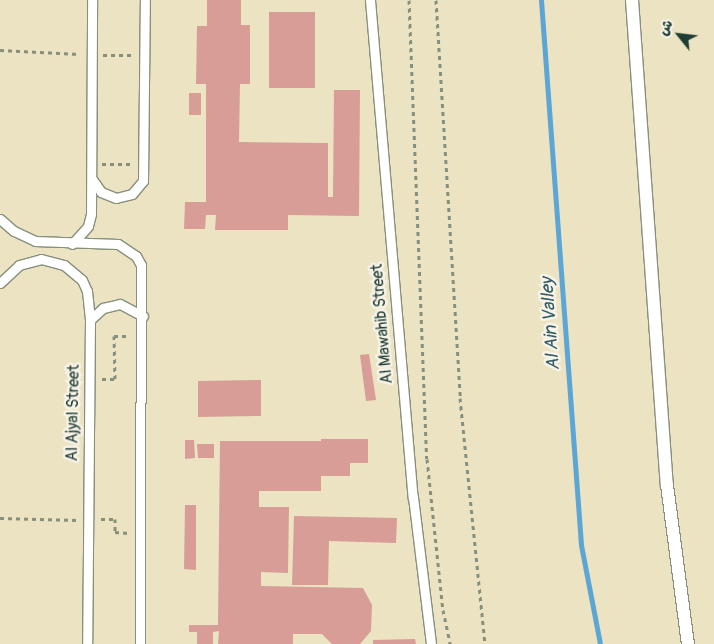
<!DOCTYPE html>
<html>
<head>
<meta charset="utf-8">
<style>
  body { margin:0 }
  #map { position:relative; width:714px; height:644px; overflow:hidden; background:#ece3c3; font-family:Pangolin,"Playpen Sans Arabic",sans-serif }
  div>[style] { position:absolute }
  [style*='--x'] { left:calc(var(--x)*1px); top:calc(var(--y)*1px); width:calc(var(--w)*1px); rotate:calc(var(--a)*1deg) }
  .stream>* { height:5px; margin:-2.5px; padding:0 2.5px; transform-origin:2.5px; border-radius:2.5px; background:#5ca6d4 }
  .building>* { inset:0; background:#d79d96 }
  .path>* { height:3px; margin-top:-1.5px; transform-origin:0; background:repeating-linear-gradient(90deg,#86907c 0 4px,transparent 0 8px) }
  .roads { filter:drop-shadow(1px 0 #86907c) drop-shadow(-1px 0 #86907c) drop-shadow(0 1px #86907c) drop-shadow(0 -1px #86907c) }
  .service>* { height:9px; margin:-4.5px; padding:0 4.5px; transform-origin:4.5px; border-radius:4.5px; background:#fff }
  .pedestrian>* { height:12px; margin:-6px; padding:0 6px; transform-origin:6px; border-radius:6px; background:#fff }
  span { translate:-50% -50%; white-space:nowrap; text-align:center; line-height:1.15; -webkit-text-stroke:5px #f7f3e8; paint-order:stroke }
  .street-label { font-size:16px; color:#1f3d34 }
  .water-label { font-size:18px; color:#315c64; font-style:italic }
  .north { position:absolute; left:654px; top:10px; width:50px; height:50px; -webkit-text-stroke:4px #f7f3e8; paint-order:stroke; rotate:299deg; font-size:14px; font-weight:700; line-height:20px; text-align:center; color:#1f3d34 }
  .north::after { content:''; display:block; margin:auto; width:18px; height:22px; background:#1f3d34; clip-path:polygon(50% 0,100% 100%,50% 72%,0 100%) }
</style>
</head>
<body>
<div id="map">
  <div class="stream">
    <div style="--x:541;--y:0;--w:546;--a:85.8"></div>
    <div style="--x:581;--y:545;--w:101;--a:79.1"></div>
  </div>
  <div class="building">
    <div style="clip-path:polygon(207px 0,241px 0,241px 25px,250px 25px,250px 84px,240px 84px,239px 142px,328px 143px,328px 197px,333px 197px,334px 90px,360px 90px,359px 216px,288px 215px,288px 230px,215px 230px,216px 215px,206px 215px,205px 229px,184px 229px,185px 202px,206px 202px,206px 84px,196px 84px,197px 26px,207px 26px)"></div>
    <div style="clip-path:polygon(269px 12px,315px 12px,315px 88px,269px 88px)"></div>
    <div style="clip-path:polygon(189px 93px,201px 93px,201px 115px,189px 115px)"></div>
    <div style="clip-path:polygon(369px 354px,376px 400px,366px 401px,360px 355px)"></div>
    <div style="clip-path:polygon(261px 380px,261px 416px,198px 417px,198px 381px)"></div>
    <div style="clip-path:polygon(321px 439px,368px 439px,368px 463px,350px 463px,350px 476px,321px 476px,321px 491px,259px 491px,259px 507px,289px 507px,288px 573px,261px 572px,261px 586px,363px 588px,372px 605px,371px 631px,360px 644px,332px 644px,322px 634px,293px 634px,293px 644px,218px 644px,219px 631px,213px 632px,213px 644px,197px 644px,197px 632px,189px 632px,189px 625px,218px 625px,220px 441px,321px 441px)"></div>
    <div style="clip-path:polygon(185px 440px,194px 440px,195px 458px,185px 459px)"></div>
    <div style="clip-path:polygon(197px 444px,214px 444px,214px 458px,198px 458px)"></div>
    <div style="clip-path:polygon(185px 505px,196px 505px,196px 570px,184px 569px)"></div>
    <div style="clip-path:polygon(294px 516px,397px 518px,396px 543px,329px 541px,328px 585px,292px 585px)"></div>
    <div style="clip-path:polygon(415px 639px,416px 644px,373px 644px,373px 640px)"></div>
  </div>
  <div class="path">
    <div style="--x:409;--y:0;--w:459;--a:87.8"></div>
    <div style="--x:427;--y:459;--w:152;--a:84"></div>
    <div style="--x:443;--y:610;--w:35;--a:78"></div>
    <div style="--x:436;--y:0;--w:399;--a:86.5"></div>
    <div style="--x:460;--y:398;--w:247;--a:84.2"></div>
    <div style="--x:0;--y:50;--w:79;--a:2.9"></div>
    <div style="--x:103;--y:55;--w:31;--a:0"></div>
    <div style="--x:102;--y:164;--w:29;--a:0"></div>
    <div style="--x:102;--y:379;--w:13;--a:0"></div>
    <div style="--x:115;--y:379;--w:43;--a:-91.3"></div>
    <div style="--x:114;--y:336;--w:15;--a:0"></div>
    <div style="--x:0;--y:518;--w:77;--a:1.5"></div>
    <div style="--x:101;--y:519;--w:14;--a:0"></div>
    <div style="--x:115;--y:519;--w:13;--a:90"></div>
    <div style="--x:115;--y:532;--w:14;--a:4"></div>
  </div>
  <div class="roads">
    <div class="service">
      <div style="--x:370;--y:0;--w:499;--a:85.1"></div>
      <div style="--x:413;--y:497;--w:148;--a:83"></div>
      <div style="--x:92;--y:179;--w:16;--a:55"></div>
      <div style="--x:101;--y:192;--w:16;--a:22"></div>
      <div style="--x:116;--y:198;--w:16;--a:-14"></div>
      <div style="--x:132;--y:194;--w:17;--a:-50"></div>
      <div style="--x:143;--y:181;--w:181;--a:-89.4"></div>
      <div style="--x:0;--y:219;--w:18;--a:41"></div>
      <div style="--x:14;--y:231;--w:23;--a:25"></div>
      <div style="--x:35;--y:241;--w:83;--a:2.1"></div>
      <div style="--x:118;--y:244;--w:22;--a:34"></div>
      <div style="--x:136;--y:256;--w:10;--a:61"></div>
      <div style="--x:141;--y:265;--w:379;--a:90.2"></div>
      <div style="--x:72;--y:244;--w:24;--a:-48"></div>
      <div style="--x:88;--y:226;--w:12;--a:-76"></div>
      <div style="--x:91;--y:214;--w:214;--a:-89.7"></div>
      <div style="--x:0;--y:283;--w:26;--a:-43"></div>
      <div style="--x:19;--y:265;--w:23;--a:-15"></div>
      <div style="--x:41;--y:259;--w:24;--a:15"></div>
      <div style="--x:64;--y:265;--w:23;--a:40"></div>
      <div style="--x:82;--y:280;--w:12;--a:66"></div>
      <div style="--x:87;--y:291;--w:29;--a:84"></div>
      <div style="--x:90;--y:320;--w:324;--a:90.5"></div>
      <div style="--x:90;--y:320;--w:18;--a:-43"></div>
      <div style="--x:103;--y:308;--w:17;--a:-13"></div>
      <div style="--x:120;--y:304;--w:26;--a:28"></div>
    </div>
    <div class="pedestrian">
      <div style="--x:632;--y:0;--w:486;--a:85.9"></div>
      <div style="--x:667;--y:485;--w:160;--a:82.5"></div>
    </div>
  </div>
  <div class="street-label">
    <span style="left:382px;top:324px;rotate:-95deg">Al Mawahib Street</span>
    <span style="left:73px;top:413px;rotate:-89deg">Al Ajyal Street</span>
  </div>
  <div class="water-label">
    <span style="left:551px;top:324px;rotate:-94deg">Al Ain Valley</span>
  </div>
  <div class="north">ش</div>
</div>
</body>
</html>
